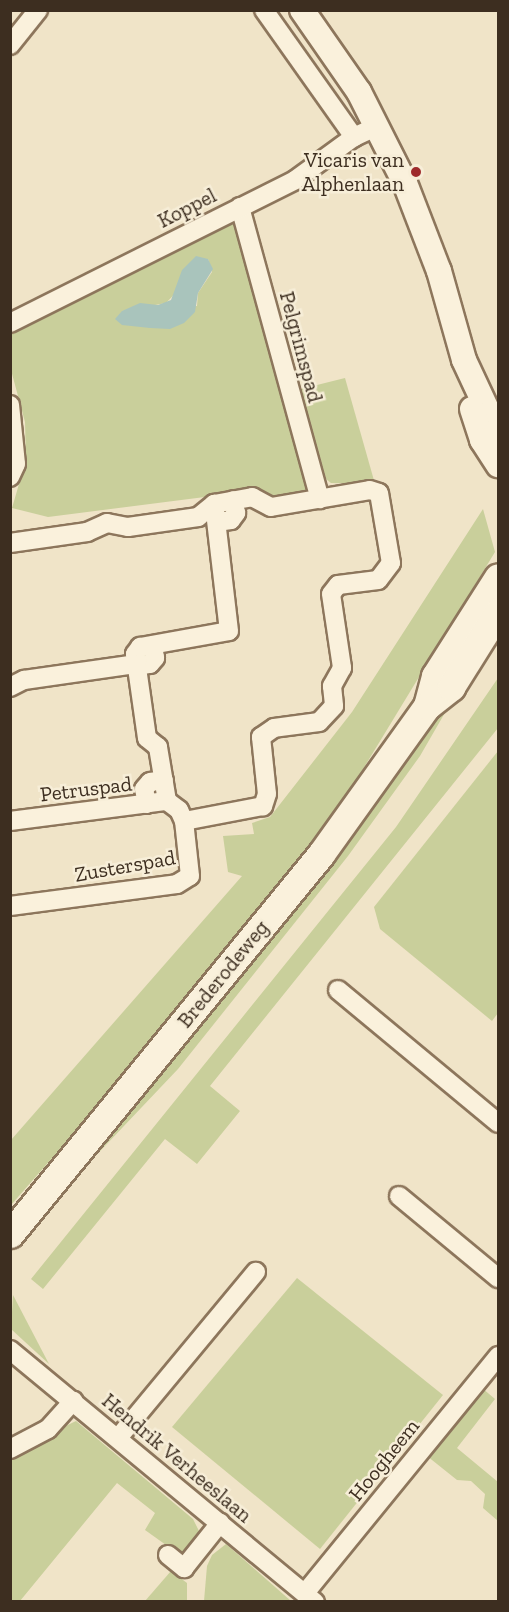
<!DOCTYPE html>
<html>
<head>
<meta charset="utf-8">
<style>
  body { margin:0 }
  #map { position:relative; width:509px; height:1612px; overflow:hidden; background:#f0e4c8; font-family:"Zilla Slab",serif }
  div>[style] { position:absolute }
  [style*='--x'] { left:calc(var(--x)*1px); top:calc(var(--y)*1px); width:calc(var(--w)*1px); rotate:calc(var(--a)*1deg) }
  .green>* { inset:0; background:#c9cf9b }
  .water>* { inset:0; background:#a9c4bc }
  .roads { filter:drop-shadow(2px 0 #8d765c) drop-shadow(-2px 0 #8d765c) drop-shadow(0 2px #8d765c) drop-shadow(0 -2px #8d765c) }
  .minor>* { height:18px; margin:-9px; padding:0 9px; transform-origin:9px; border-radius:9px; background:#faf1dc }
  .tertiary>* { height:24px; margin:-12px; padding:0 12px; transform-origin:12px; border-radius:12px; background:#faf1dc }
  .secondary>* { height:27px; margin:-13.5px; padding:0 13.5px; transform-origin:13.5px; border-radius:13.5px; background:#faf1dc }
  .dots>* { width:16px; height:16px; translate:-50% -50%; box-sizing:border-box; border:3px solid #f7eed8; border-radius:50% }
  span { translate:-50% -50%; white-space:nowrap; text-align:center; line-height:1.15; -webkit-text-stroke:5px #f7eed8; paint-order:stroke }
  .poi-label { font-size:21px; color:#3d2e20 }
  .right { translate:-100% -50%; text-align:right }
  .street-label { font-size:21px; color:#3d2e20 }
  .frame { position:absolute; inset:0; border:12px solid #3d2e20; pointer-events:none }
</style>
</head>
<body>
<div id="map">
  <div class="green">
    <div style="clip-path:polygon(evenodd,239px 217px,313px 491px,271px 499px,244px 492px,48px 517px,12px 508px,26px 460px,25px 422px,11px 370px,10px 330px,239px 217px,208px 259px,212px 272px,198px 293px,197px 306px,122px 311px,166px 303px,208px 259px)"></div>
    <div style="clip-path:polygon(345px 378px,375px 484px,331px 483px,326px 479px,301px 389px)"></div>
    <div style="clip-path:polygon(483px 509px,495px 552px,343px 802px,305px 855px,96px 1108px,11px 1205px,11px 1140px,242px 876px,228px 872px,223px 836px,254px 834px,252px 823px,270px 817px,352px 712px)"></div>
    <div style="clip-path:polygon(465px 678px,420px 756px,348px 856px,178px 1069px,86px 1166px,400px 768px)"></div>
    <div style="clip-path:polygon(498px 678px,498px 728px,210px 1086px,240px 1111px,197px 1164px,165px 1139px,43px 1289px,31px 1279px,396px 827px)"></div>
    <div style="clip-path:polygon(498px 751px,498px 1013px,492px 1021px,380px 929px,374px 907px)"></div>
    <div style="clip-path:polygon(297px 1278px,443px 1395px,320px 1549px,172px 1427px)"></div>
    <div style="clip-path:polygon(13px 1295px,49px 1364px,11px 1329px)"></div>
    <div style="clip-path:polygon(482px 1388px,495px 1399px,457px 1448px,498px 1482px,498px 1521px,483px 1508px,485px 1494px,471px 1481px,457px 1480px,427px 1456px)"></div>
    <div style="clip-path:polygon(76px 1421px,193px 1519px,201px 1535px,185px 1553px,173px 1550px,145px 1530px,155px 1513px,117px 1483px,20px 1601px,11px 1601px,10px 1453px)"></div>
    <div style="clip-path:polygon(226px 1544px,291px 1601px,204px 1601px,207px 1566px,212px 1555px)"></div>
    <div style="clip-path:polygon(171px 1571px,187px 1583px,187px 1601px,145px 1601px)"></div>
  </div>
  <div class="water">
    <div style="clip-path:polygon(196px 256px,208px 259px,213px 269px,198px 293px,195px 312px,184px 323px,170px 329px,150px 328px,122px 325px,115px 319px,122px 311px,140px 303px,158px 305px,171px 300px,182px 270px)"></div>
  </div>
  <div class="roads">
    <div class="minor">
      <div style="--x:264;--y:10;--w:156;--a:54.7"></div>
      <div style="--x:10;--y:45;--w:45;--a:-51.3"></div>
      <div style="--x:240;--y:207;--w:303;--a:74.7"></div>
      <div style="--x:10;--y:323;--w:319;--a:-26.6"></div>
      <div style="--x:295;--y:180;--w:73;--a:-36.1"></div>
      <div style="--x:354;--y:137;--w:26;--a:-25"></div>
      <div style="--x:10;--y:405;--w:59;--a:84.2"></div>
      <div style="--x:16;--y:464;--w:14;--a:115"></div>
      <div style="--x:217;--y:522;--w:14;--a:-8"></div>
      <div style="--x:231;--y:520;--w:9;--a:-54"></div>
      <div style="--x:236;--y:513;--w:13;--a:-103"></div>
      <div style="--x:10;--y:543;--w:78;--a:-8.1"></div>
      <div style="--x:87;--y:532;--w:22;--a:-24"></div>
      <div style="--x:107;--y:523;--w:21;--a:11"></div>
      <div style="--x:128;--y:527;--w:71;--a:-8.1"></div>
      <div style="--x:198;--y:517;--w:21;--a:-39"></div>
      <div style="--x:214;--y:504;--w:39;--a:-10"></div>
      <div style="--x:252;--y:497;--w:21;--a:28"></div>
      <div style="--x:271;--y:507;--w:100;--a:-9.7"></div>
      <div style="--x:370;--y:490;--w:9;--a:18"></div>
      <div style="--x:379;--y:493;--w:71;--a:80.3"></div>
      <div style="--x:391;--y:563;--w:21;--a:127"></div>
      <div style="--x:378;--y:580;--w:40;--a:172.9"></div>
      <div style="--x:338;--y:585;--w:11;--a:128"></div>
      <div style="--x:331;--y:594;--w:75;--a:81.5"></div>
      <div style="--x:342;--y:668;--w:21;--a:119"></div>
      <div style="--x:332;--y:686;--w:20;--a:84"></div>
      <div style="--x:334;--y:706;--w:22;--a:133"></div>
      <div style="--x:319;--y:722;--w:45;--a:172.4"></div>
      <div style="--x:274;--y:728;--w:16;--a:145"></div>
      <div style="--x:261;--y:737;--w:57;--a:84"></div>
      <div style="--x:267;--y:794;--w:13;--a:108"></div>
      <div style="--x:263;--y:806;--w:80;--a:169.2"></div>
      <div style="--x:137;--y:666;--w:13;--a:-9"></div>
      <div style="--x:150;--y:664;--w:8;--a:-50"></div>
      <div style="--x:155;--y:658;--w:13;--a:-99"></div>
      <div style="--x:10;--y:687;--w:16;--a:-27"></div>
      <div style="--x:24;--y:680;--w:114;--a:-8.1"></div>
      <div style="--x:147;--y:804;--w:15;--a:-101"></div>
      <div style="--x:144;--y:789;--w:9;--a:-49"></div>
      <div style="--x:150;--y:782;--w:14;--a:-8"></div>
      <div style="--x:10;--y:821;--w:158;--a:-7.3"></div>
      <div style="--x:10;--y:906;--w:168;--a:-7.5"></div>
      <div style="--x:177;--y:884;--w:15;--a:-32"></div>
      <div style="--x:190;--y:876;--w:55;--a:-96.2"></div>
      <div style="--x:184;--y:821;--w:12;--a:-114"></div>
      <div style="--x:179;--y:810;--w:15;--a:-143"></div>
      <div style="--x:167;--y:801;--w:55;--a:-99.5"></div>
      <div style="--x:158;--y:747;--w:14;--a:-141"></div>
      <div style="--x:147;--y:738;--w:85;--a:-98.1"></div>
      <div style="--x:135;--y:654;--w:9;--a:-54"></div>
      <div style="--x:140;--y:647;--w:90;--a:-10.2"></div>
      <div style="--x:229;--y:631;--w:128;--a:-96.7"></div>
      <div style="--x:338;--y:990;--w:208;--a:39.7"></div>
      <div style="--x:399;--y:1196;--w:129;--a:39.6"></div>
      <div style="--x:10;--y:1350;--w:396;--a:39.6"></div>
      <div style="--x:118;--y:1438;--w:216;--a:-50.3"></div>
      <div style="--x:10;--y:1449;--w:43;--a:-27.8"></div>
      <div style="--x:48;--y:1429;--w:38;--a:-48"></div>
      <div style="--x:168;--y:1555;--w:21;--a:39"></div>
      <div style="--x:184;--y:1568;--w:58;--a:-51.3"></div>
      <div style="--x:305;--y:1593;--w:306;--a:-50.8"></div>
    </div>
    <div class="tertiary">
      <div style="--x:302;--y:10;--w:100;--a:55.2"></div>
      <div style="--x:359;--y:92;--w:102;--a:63.2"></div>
      <div style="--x:405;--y:183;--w:94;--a:68.9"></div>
      <div style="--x:439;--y:271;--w:92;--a:74.3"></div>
      <div style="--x:464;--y:360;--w:81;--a:65"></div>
      <div style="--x:472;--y:409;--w:33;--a:72"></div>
      <div style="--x:482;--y:440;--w:30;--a:57"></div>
    </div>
    <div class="secondary">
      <div style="--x:427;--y:706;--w:31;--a:-75"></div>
      <div style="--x:435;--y:676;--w:117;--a:-57.5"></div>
      <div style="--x:10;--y:1234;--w:491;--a:-50.7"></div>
      <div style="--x:321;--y:854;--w:182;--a:-54.4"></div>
      <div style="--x:427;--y:706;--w:31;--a:-38"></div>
      <div style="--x:451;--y:687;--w:89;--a:-57.9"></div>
    </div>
  </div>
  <div class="dots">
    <div style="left:416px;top:172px;background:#9e2a2b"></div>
  </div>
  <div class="poi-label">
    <span class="right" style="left:404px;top:172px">Vicaris van<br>Alphenlaan</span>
  </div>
  <div class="street-label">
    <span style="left:187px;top:208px;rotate:-27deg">Koppel</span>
    <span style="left:301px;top:347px;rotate:75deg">Pelgrimspad</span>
    <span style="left:86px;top:789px;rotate:-7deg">Petruspad</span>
    <span style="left:125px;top:866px;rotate:-10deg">Zusterspad</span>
    <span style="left:223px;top:974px;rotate:-51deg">Brederodeweg</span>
    <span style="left:177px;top:1458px;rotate:40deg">Hendrik Verheeslaan</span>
    <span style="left:384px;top:1460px;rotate:-51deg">Hoogheem</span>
  </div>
  <div class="frame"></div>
</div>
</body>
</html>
